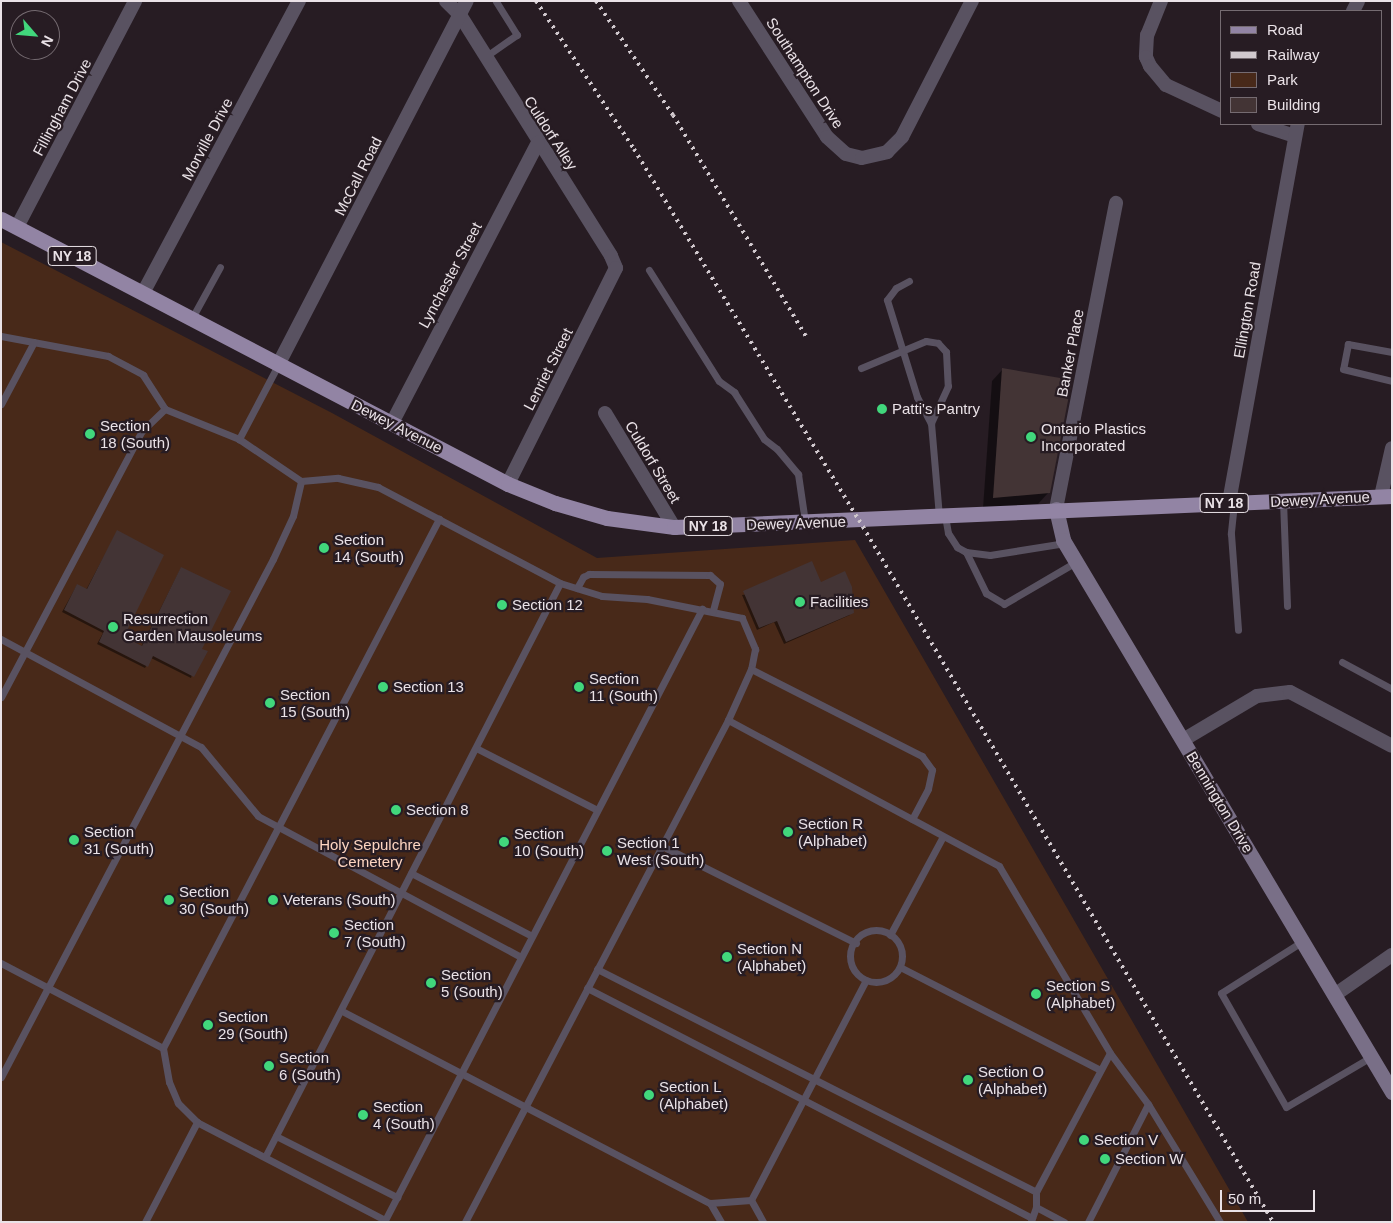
<!DOCTYPE html>
<html>
<head>
<meta charset="utf-8">
<style>
  body { margin:0 }
  #map { position:relative; width:1393px; height:1223px; overflow:hidden; background:#271c23; font-family:Helvetica,sans-serif }
  div>[style] { position:absolute }
  [style*='--x'] { left:calc(var(--x)*1px); top:calc(var(--y)*1px); width:calc(var(--w)*1px); rotate:calc(var(--a)*1deg) }
  .green>* { inset:0; background:#482919 }
  .shadow>* { inset:0; background:#0007 }
  .building>* { inset:0; background:#433435 }
  .lane>* { height:7px; margin:-3.5px; padding:0 3.5px; transform-origin:3.5px; border-radius:3.5px; background:#595261 }
  .lane>.ring { margin:-3.5px; padding:0; box-sizing:content-box; background:none; border:7px solid #595261; border-radius:50% }
  .street>* { height:14px; margin:-7px; padding:0 7px; transform-origin:7px; border-radius:7px; background:#595261 }
  .secondary>* { height:15px; margin:-7.5px; padding:0 7.5px; transform-origin:7.5px; border-radius:7.5px; background:#796f87 }
  .primary>* { height:15px; margin:-7.5px; padding:0 7.5px; transform-origin:7.5px; border-radius:7.5px; background:#9284a4 }
  .rail>* { height:4px; margin-top:-2px; transform-origin:0; background:repeating-linear-gradient(90deg,#d1c9ce 0 2.5px,transparent 0 7.5px) }
  .dots>* { width:14px; height:14px; translate:-50% -50%; box-sizing:border-box; border:2px solid #271c23; border-radius:50% }
  span { translate:-50% -50%; white-space:nowrap; text-align:center; line-height:1.15; -webkit-text-stroke:4.5px #271c23; paint-order:stroke }
  .shield-label span { padding:1px 4px; background:#271c23; border:1px solid; border-radius:4px; -webkit-text-stroke-width:0 }
  .shield-label { font-size:14px; color:#eae2e7; font-weight:700 }
  .street-label { font-size:15px; color:#eae2e7 }
  .poi-label { font-size:15px; color:#eae2e7 }
  .left { translate:0 -50%; text-align:left }
  .park-label { font-size:15px; color:#fdd5c1 }
  .frame { position:absolute; inset:0; border:2px solid #eae2e7; pointer-events:none }
  .legend { position:absolute; left:1220px; top:10px; width:162px; height:115px; box-sizing:border-box; background:#271c23; border:1px solid #756b71; margin:0; padding:6px 9px; list-style:none; font-size:15px; color:#eae2e7 }
  .legend li { display:flex; align-items:center; gap:10px; height:25px }
  .legend b { width:25px; border:1px solid #756b71 }
  .north { position:absolute; left:10px; top:10px; width:50px; height:50px; box-sizing:border-box; background:#271c23; border:1px solid #756b71; border-radius:50%; rotate:117deg; font-size:14px; font-weight:700; line-height:20px; text-align:center; color:#eae2e7 }
  .north::after { content:''; display:block; margin:auto; width:18px; height:22px; background:#41d77c; clip-path:polygon(50% 0,100% 100%,50% 72%,0 100%) }
  .scale { position:absolute; left:1220px; top:1190px; width:95px; height:22px; box-sizing:border-box; border:2px solid #eae2e7; border-top:0; padding-left:6px; font-size:15px; line-height:18px; white-space:nowrap; color:#eae2e7; -webkit-text-stroke:4px #271c23; paint-order:stroke }
</style>
</head>
<body>
<div id="map">
  <div class="green">
    <div style="clip-path:polygon(1px 242px,332px 413px,597px 558px,855px 540px,1248px 1222px,1px 1222px)"></div>
  </div>
  <div class="shadow">
    <div style="clip-path:polygon(1003px 369px,1049px 492px,1038px 504px,983px 508px,992px 381px)"></div>
    <div style="clip-path:polygon(117px 532px,122px 638px,141px 647px,181px 568px,200px 649px,191px 678px,151px 658px,145px 668px,97px 644px,103px 633px,62px 612px,77px 585px,86px 590px)"></div>
    <div style="clip-path:polygon(820px 583px,850px 615px,784px 644px,774px 622px,757px 630px,742px 595px)"></div>
  </div>
  <div class="building">
    <div style="clip-path:polygon(1002px 368px,1072px 380px,1050px 493px,993px 498px)"></div>
    <div style="clip-path:polygon(117px 530px,164px 555px,124px 637px,142px 646px,181px 567px,231px 591px,202px 649px,208px 651px,194px 677px,153px 656px,148px 667px,99px 642px,104px 631px,64px 610px,77px 584px,87px 589px)"></div>
    <div style="clip-path:polygon(812px 561px,821px 582px,845px 571px,852px 587px,854px 613px,786px 642px,777px 621px,759px 628px,743px 591px)"></div>
  </div>
  <div class="lane">
    <div style="--x:485;--y:57;--w:39;--a:-35"></div>
    <div style="--x:517;--y:35;--w:40;--a:-122"></div>
    <div style="--x:649;--y:270;--w:131;--a:57.8"></div>
    <div style="--x:719;--y:381;--w:19;--a:36"></div>
    <div style="--x:734;--y:392;--w:56;--a:57.4"></div>
    <div style="--x:764;--y:439;--w:16;--a:38"></div>
    <div style="--x:777;--y:449;--w:33;--a:50"></div>
    <div style="--x:798;--y:474;--w:49;--a:81.7"></div>
    <div style="--x:909;--y:281;--w:15;--a:152"></div>
    <div style="--x:896;--y:288;--w:15;--a:127"></div>
    <div style="--x:887;--y:300;--w:102;--a:72.8"></div>
    <div style="--x:917;--y:397;--w:30;--a:62"></div>
    <div style="--x:192;--y:318;--w:58;--a:-61.2"></div>
    <div style="--x:1;--y:336;--w:109;--a:10.6"></div>
    <div style="--x:108;--y:356;--w:40;--a:28"></div>
    <div style="--x:143;--y:375;--w:40;--a:57.1"></div>
    <div style="--x:1392;--y:352;--w:45;--a:-169.7"></div>
    <div style="--x:1348;--y:344;--w:25;--a:101"></div>
    <div style="--x:1343;--y:369;--w:50;--a:13.8"></div>
    <div style="--x:278;--y:365;--w:84;--a:117.8"></div>
    <div style="--x:239;--y:439;--w:75;--a:34.1"></div>
    <div style="--x:301;--y:481;--w:37;--a:-5"></div>
    <div style="--x:338;--y:478;--w:41;--a:12.7"></div>
    <div style="--x:378;--y:487;--w:206;--a:27.8"></div>
    <div style="--x:560;--y:583;--w:44;--a:17.2"></div>
    <div style="--x:602;--y:596;--w:45;--a:3.8"></div>
    <div style="--x:647;--y:599;--w:97;--a:11.3"></div>
    <div style="--x:742;--y:618;--w:34;--a:67"></div>
    <div style="--x:755;--y:649;--w:20;--a:101"></div>
    <div style="--x:751;--y:669;--w:56;--a:114.3"></div>
    <div style="--x:728;--y:720;--w:567;--a:117.65"></div>
    <div style="--x:861;--y:368;--w:70;--a:-22.6"></div>
    <div style="--x:926;--y:341;--w:12;--a:9"></div>
    <div style="--x:938;--y:343;--w:12;--a:48"></div>
    <div style="--x:946;--y:352;--w:34;--a:87"></div>
    <div style="--x:948;--y:386;--w:41;--a:114.7"></div>
    <div style="--x:931;--y:423;--w:93;--a:85.1"></div>
    <div style="--x:1;--y:404;--w:70;--a:-62"></div>
    <div style="--x:1283;--y:501;--w:105;--a:87.8"></div>
    <div style="--x:1234;--y:503;--w:31;--a:96"></div>
    <div style="--x:1231;--y:534;--w:96;--a:85.8"></div>
    <div style="--x:945;--y:516;--w:17;--a:80"></div>
    <div style="--x:948;--y:533;--w:17;--a:57"></div>
    <div style="--x:957;--y:547;--w:10;--a:29"></div>
    <div style="--x:966;--y:552;--w:24;--a:7"></div>
    <div style="--x:990;--y:555;--w:76;--a:-9.1"></div>
    <div style="--x:966;--y:552;--w:46;--a:64"></div>
    <div style="--x:986;--y:593;--w:21;--a:31"></div>
    <div style="--x:1004;--y:604;--w:83;--a:-30.3"></div>
    <div style="--x:577;--y:588;--w:13;--a:-61"></div>
    <div style="--x:583;--y:577;--w:7;--a:-27"></div>
    <div style="--x:589;--y:574;--w:121;--a:0.5"></div>
    <div style="--x:710;--y:575;--w:13;--a:42"></div>
    <div style="--x:720;--y:584;--w:28;--a:105"></div>
    <div style="--x:1;--y:639;--w:227;--a:28.4"></div>
    <div style="--x:201;--y:747;--w:89;--a:50.4"></div>
    <div style="--x:258;--y:816;--w:298;--a:28.2"></div>
    <div style="--x:1342;--y:662;--w:57;--a:28.4"></div>
    <div style="--x:751;--y:669;--w:192;--a:27"></div>
    <div style="--x:922;--y:756;--w:17;--a:54"></div>
    <div style="--x:932;--y:770;--w:19;--a:102"></div>
    <div style="--x:928;--y:789;--w:34;--a:118"></div>
    <div style="--x:1;--y:697;--w:301;--a:-62.1"></div>
    <div style="--x:142;--y:431;--w:32;--a:-44"></div>
    <div style="--x:165;--y:409;--w:80;--a:22.1"></div>
    <div style="--x:728;--y:720;--w:308;--a:28.3"></div>
    <div style="--x:999;--y:866;--w:217;--a:59.3"></div>
    <div style="--x:1110;--y:1053;--w:64;--a:53.3"></div>
    <div style="--x:1148;--y:1104;--w:138;--a:58.6"></div>
    <div style="--x:476;--y:748;--w:136;--a:27.1"></div>
    <div style="--x:662;--y:846;--w:217;--a:26.6"></div>
    <div style="--x:411;--y:873;--w:136;--a:27.5"></div>
    <div class="ring" style="left:850px;top:930px;width:45px;height:45px"></div>
    <div style="--x:890;--y:935;--w:112;--a:-61.8"></div>
    <div style="--x:1303;--y:941;--w:97;--a:147.6"></div>
    <div style="--x:1221;--y:993;--w:131;--a:60.3"></div>
    <div style="--x:1286;--y:1107;--w:99;--a:-30.5"></div>
    <div style="--x:1;--y:963;--w:183;--a:27.7"></div>
    <div style="--x:900;--y:967;--w:225;--a:27.2"></div>
    <div style="--x:597;--y:969;--w:492;--a:26.9"></div>
    <div style="--x:587;--y:988;--w:501;--a:27.33"></div>
    <div style="--x:342;--y:1011;--w:415;--a:27.6"></div>
    <div style="--x:1;--y:1077;--w:585;--a:-62.3"></div>
    <div style="--x:273;--y:559;--w:47;--a:-65.1"></div>
    <div style="--x:293;--y:516;--w:36;--a:-77"></div>
    <div style="--x:276;--y:1136;--w:136;--a:26.8"></div>
    <div style="--x:265;--y:1157;--w:645;--a:-62.8"></div>
    <div style="--x:751;--y:1200;--w:248;--a:-62.4"></div>
    <div style="--x:751;--y:1200;--w:25;--a:61"></div>
    <div style="--x:1036;--y:1207;--w:32;--a:28"></div>
    <div style="--x:385;--y:1220;--w:212;--a:-152.5"></div>
    <div style="--x:197;--y:1122;--w:27;--a:-135"></div>
    <div style="--x:178;--y:1103;--w:23;--a:-113"></div>
    <div style="--x:169;--y:1082;--w:35;--a:-100"></div>
    <div style="--x:163;--y:1048;--w:597;--a:-62.45"></div>
    <div style="--x:1031;--y:1221;--w:15;--a:-70"></div>
    <div style="--x:1036;--y:1207;--w:15;--a:-90"></div>
    <div style="--x:1036;--y:1192;--w:157;--a:-62"></div>
    <div style="--x:145;--y:1222;--w:113;--a:-62.5"></div>
    <div style="--x:384;--y:1222;--w:691;--a:-62.58"></div>
    <div style="--x:721;--y:1222;--w:22;--a:-120"></div>
    <div style="--x:710;--y:1203;--w:41;--a:-4.2"></div>
    <div style="--x:1088;--y:1222;--w:132;--a:-63"></div>
  </div>
  <div class="street">
    <div style="--x:446;--y:1;--w:20;--a:45"></div>
    <div style="--x:460;--y:15;--w:284;--a:57.9"></div>
    <div style="--x:611;--y:256;--w:13;--a:67"></div>
    <div style="--x:616;--y:268;--w:241;--a:116.6"></div>
    <div style="--x:739;--y:1;--w:162;--a:57.1"></div>
    <div style="--x:827;--y:137;--w:25;--a:42"></div>
    <div style="--x:846;--y:154;--w:16;--a:14"></div>
    <div style="--x:862;--y:158;--w:26;--a:-13"></div>
    <div style="--x:887;--y:152;--w:21;--a:-45"></div>
    <div style="--x:902;--y:137;--w:153;--a:-62.8"></div>
    <div style="--x:1161;--y:1;--w:37;--a:112"></div>
    <div style="--x:1147;--y:35;--w:22;--a:93"></div>
    <div style="--x:1146;--y:57;--w:10;--a:66"></div>
    <div style="--x:1150;--y:66;--w:25;--a:50"></div>
    <div style="--x:1166;--y:85;--w:62;--a:24.9"></div>
    <div style="--x:1353;--y:11;--w:11;--a:-63"></div>
    <div style="--x:1258;--y:124;--w:39;--a:18"></div>
    <div style="--x:17;--y:227;--w:255;--a:-62.4"></div>
    <div style="--x:143;--y:293;--w:331;--a:-61.9"></div>
    <div style="--x:278;--y:365;--w:410;--a:-62.6"></div>
    <div style="--x:605;--y:413;--w:133;--a:58.8"></div>
    <div style="--x:392;--y:423;--w:316;--a:-62.5"></div>
    <div style="--x:1381;--y:496;--w:49;--a:-77.1"></div>
    <div style="--x:1229;--y:502;--w:384;--a:-79.7"></div>
    <div style="--x:1056;--y:509;--w:312;--a:-78.9"></div>
    <div style="--x:1183;--y:740;--w:86;--a:-30.7"></div>
    <div style="--x:1257;--y:696;--w:33;--a:-7"></div>
    <div style="--x:1290;--y:692;--w:115;--a:27.9"></div>
    <div style="--x:1336;--y:994;--w:68;--a:-34.9"></div>
  </div>
  <div class="secondary">
    <div style="--x:1056;--y:509;--w:32;--a:77"></div>
    <div style="--x:1063;--y:540;--w:643;--a:59.2"></div>
  </div>
  <div class="primary">
    <div style="--x:1;--y:219;--w:572;--a:27.6"></div>
    <div style="--x:508;--y:484;--w:51;--a:22"></div>
    <div style="--x:555;--y:503;--w:54;--a:16.1"></div>
    <div style="--x:607;--y:518;--w:68;--a:7.7"></div>
    <div style="--x:674;--y:527;--w:719;--a:-2.47"></div>
  </div>
  <div class="rail">
    <div style="--x:536;--y:1;--w:178;--a:56.5"></div>
    <div style="--x:634;--y:149;--w:434;--a:58.8"></div>
    <div style="--x:859;--y:520;--w:815;--a:59.47"></div>
    <div style="--x:596;--y:1;--w:138;--a:56"></div>
    <div style="--x:673;--y:115;--w:260;--a:59"></div>
  </div>
  <div class="dots">
    <div style="left:882px;top:409px;background:#41d77c"></div>
    <div style="left:90px;top:434px;background:#41d77c"></div>
    <div style="left:1031px;top:437px;background:#41d77c"></div>
    <div style="left:324px;top:548px;background:#41d77c"></div>
    <div style="left:800px;top:602px;background:#41d77c"></div>
    <div style="left:502px;top:605px;background:#41d77c"></div>
    <div style="left:113px;top:627px;background:#41d77c"></div>
    <div style="left:383px;top:687px;background:#41d77c"></div>
    <div style="left:579px;top:687px;background:#41d77c"></div>
    <div style="left:270px;top:703px;background:#41d77c"></div>
    <div style="left:396px;top:810px;background:#41d77c"></div>
    <div style="left:788px;top:832px;background:#41d77c"></div>
    <div style="left:74px;top:840px;background:#41d77c"></div>
    <div style="left:504px;top:842px;background:#41d77c"></div>
    <div style="left:607px;top:851px;background:#41d77c"></div>
    <div style="left:169px;top:900px;background:#41d77c"></div>
    <div style="left:273px;top:900px;background:#41d77c"></div>
    <div style="left:334px;top:933px;background:#41d77c"></div>
    <div style="left:727px;top:957px;background:#41d77c"></div>
    <div style="left:431px;top:983px;background:#41d77c"></div>
    <div style="left:1036px;top:994px;background:#41d77c"></div>
    <div style="left:208px;top:1025px;background:#41d77c"></div>
    <div style="left:269px;top:1066px;background:#41d77c"></div>
    <div style="left:968px;top:1080px;background:#41d77c"></div>
    <div style="left:649px;top:1095px;background:#41d77c"></div>
    <div style="left:363px;top:1115px;background:#41d77c"></div>
    <div style="left:1084px;top:1140px;background:#41d77c"></div>
    <div style="left:1105px;top:1159px;background:#41d77c"></div>
  </div>
  <div class="shield-label">
    <span style="left:72px;top:256px">NY 18</span>
    <span style="left:1224px;top:503px">NY 18</span>
    <span style="left:708px;top:526px">NY 18</span>
  </div>
  <div class="street-label">
    <span style="left:805px;top:73px;rotate:57deg">Southampton Drive</span>
    <span style="left:62px;top:107px;rotate:-62deg">Fillingham Drive</span>
    <span style="left:551px;top:133px;rotate:57deg">Culdorf Alley</span>
    <span style="left:207px;top:139px;rotate:-62deg">Morville Drive</span>
    <span style="left:358px;top:176px;rotate:-63deg">McCall Road</span>
    <span style="left:450px;top:275px;rotate:-62deg">Lynchester Street</span>
    <span style="left:1247px;top:310px;rotate:-80deg">Ellington Road</span>
    <span style="left:1070px;top:353px;rotate:-79deg">Banker Place</span>
    <span style="left:548px;top:369px;rotate:-63deg">Lenriet Street</span>
    <span style="left:397px;top:426px;rotate:27deg">Dewey Avenue</span>
    <span style="left:653px;top:462px;rotate:59deg">Culdorf Street</span>
    <span style="left:1320px;top:499px;rotate:-3deg">Dewey Avenue</span>
    <span style="left:796px;top:523px;rotate:-2deg">Dewey Avenue</span>
    <span style="left:1220px;top:802px;rotate:59deg">Bennington Drive</span>
  </div>
  <div class="poi-label">
    <span class="left" style="left:892px;top:409px">Patti's Pantry</span>
    <span class="left" style="left:100px;top:434px">Section<br>18 (South)</span>
    <span class="left" style="left:1041px;top:437px">Ontario Plastics<br>Incorporated</span>
    <span class="left" style="left:334px;top:548px">Section<br>14 (South)</span>
    <span class="left" style="left:810px;top:602px">Facilities</span>
    <span class="left" style="left:512px;top:605px">Section 12</span>
    <span class="left" style="left:123px;top:627px">Resurrection<br>Garden Mausoleums</span>
    <span class="left" style="left:589px;top:687px">Section<br>11 (South)</span>
    <span class="left" style="left:393px;top:687px">Section 13</span>
    <span class="left" style="left:280px;top:703px">Section<br>15 (South)</span>
    <span class="left" style="left:406px;top:810px">Section 8</span>
    <span class="left" style="left:798px;top:832px">Section R<br>(Alphabet)</span>
    <span class="left" style="left:84px;top:840px">Section<br>31 (South)</span>
    <span class="left" style="left:514px;top:842px">Section<br>10 (South)</span>
    <span class="left" style="left:617px;top:851px">Section 1<br>West (South)</span>
    <span class="left" style="left:179px;top:900px">Section<br>30 (South)</span>
    <span class="left" style="left:283px;top:900px">Veterans (South)</span>
    <span class="left" style="left:344px;top:933px">Section<br>7 (South)</span>
    <span class="left" style="left:737px;top:957px">Section N<br>(Alphabet)</span>
    <span class="left" style="left:441px;top:983px">Section<br>5 (South)</span>
    <span class="left" style="left:1046px;top:994px">Section S<br>(Alphabet)</span>
    <span class="left" style="left:218px;top:1025px">Section<br>29 (South)</span>
    <span class="left" style="left:279px;top:1066px">Section<br>6 (South)</span>
    <span class="left" style="left:978px;top:1080px">Section O<br>(Alphabet)</span>
    <span class="left" style="left:659px;top:1095px">Section L<br>(Alphabet)</span>
    <span class="left" style="left:373px;top:1115px">Section<br>4 (South)</span>
    <span class="left" style="left:1094px;top:1140px">Section V</span>
    <span class="left" style="left:1115px;top:1159px">Section W</span>
  </div>
  <div class="park-label">
    <span style="left:370px;top:853px">Holy Sepulchre<br>Cemetery</span>
  </div>
  <div class="frame"></div>
  <ul class="legend">
  <li><b style="height:6px;background:#9284a4"></b>Road</li>
  <li><b style="height:6px;background:#d1c9ce"></b>Railway</li>
  <li><b style="height:14px;background:#482919"></b>Park</li>
  <li><b style="height:14px;background:#433435"></b>Building</li>
  </ul>
  <div class="north">N</div>
  <div class="scale">50 m</div>
</div>
</body>
</html>
